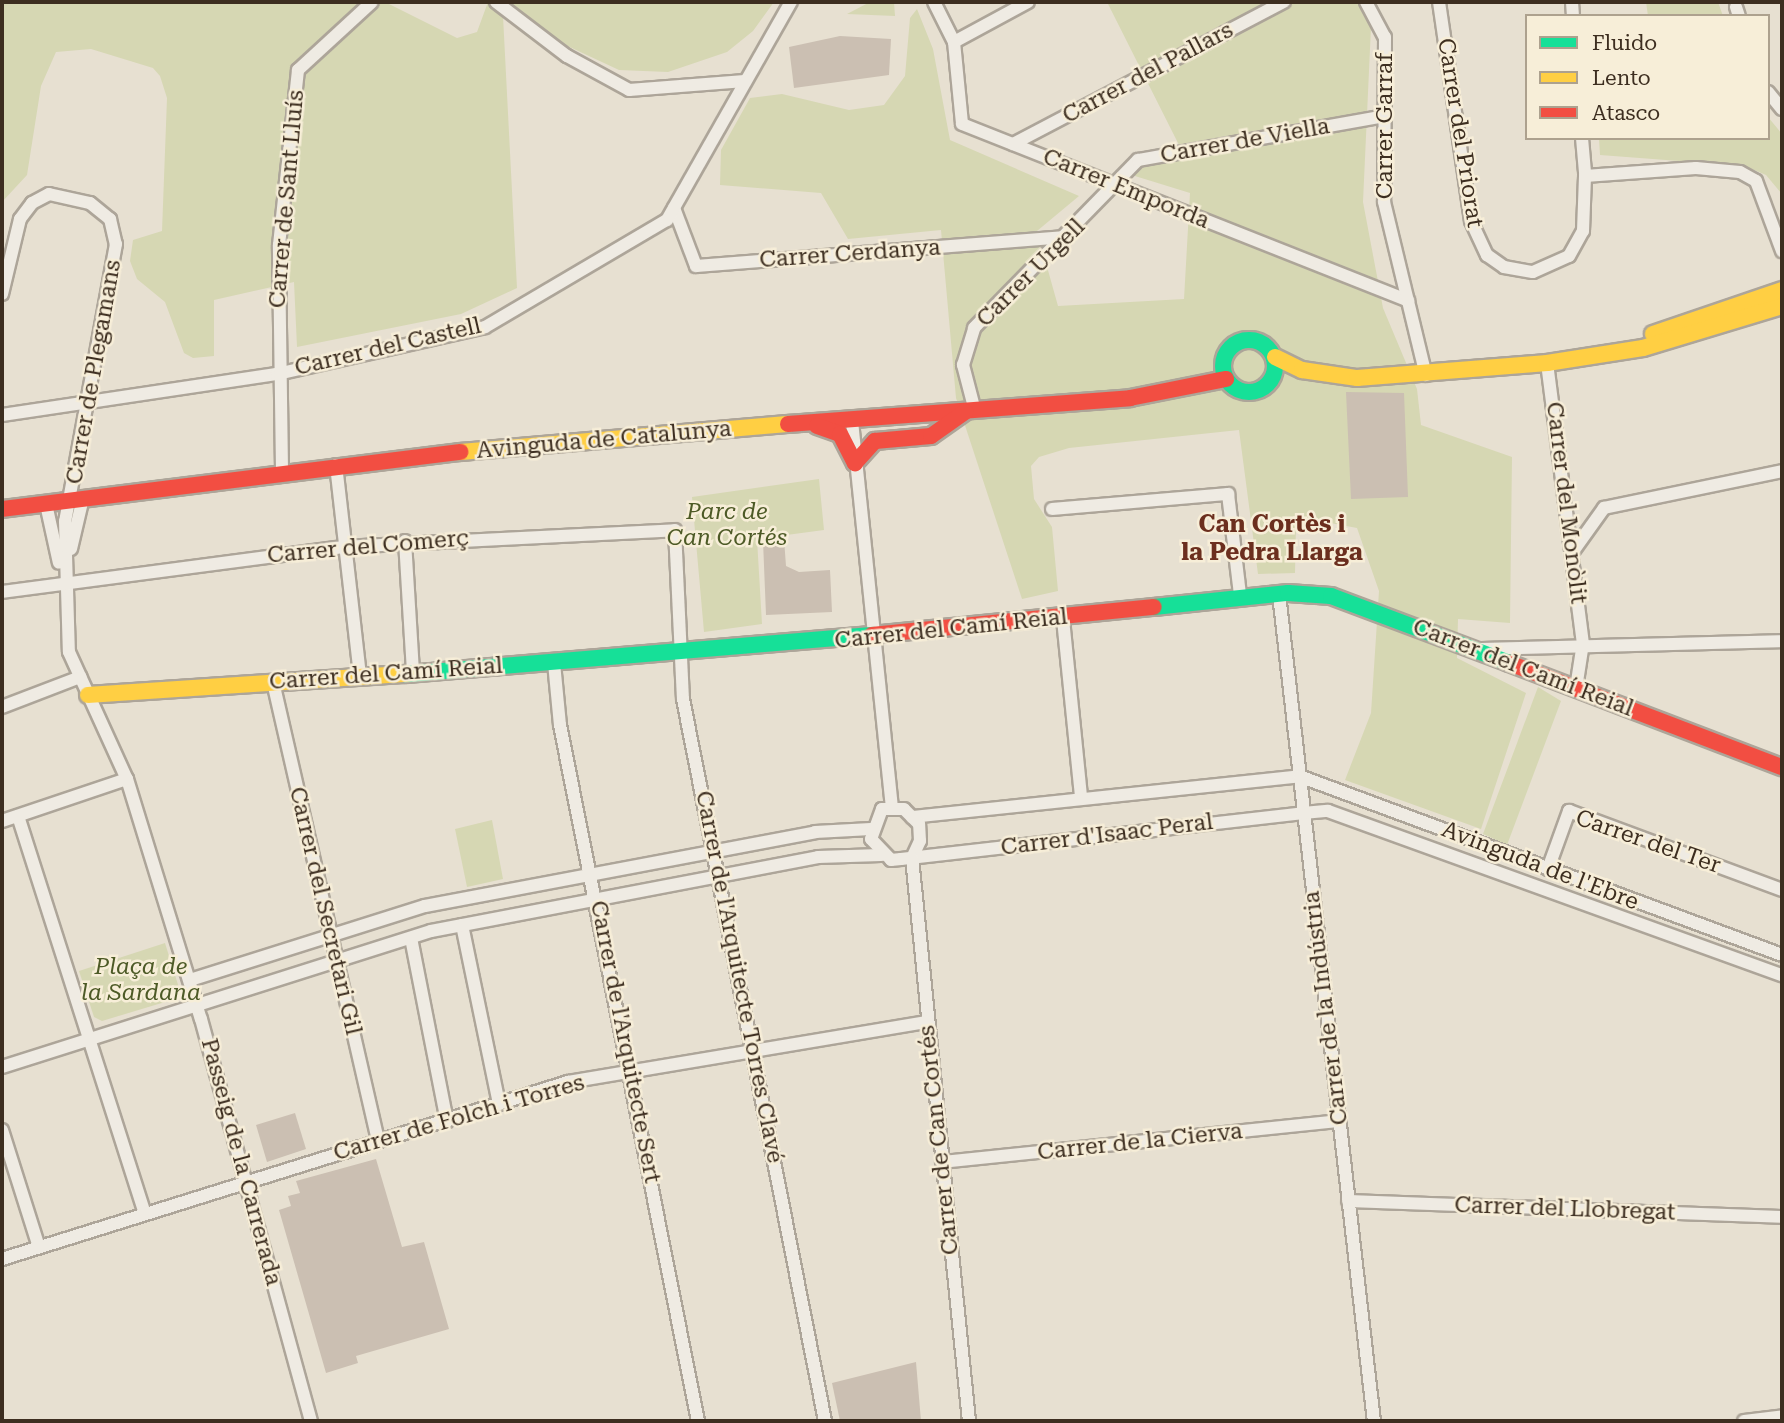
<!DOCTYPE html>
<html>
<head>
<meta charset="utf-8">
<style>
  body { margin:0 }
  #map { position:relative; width:1784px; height:1423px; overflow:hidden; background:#e7e0d1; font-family:"Roboto Serif",serif }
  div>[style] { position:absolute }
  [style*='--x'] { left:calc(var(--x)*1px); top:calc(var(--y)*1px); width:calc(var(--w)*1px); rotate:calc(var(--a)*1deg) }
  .green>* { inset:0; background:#d6d7b3 }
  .building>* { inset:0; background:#cbbfb2 }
  .roads { filter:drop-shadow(2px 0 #ada599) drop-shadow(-2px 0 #ada599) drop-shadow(0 2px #ada599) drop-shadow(0 -2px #ada599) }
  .street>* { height:12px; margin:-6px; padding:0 6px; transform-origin:6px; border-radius:6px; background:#efebe3 }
  .fast>* { height:16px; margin:-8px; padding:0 8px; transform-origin:8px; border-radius:8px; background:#16e098 }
  .fast>.ring { margin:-8px; padding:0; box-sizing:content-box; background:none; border:16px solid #16e098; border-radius:50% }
  .slow>* { height:16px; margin:-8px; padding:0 8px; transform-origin:8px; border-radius:8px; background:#ffcf43 }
  .jam>* { height:16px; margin:-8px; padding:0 8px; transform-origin:8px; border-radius:8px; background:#f24e42 }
  span { translate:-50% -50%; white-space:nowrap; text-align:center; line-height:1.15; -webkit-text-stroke:5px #f7eed8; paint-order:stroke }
  .street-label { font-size:23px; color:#3d2e20 }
  .park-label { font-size:23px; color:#4d5a26; font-style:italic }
  .neighbourhood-label { font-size:24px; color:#6b2e1e; font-weight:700 }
  .frame { position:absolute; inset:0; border:4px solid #3d2e20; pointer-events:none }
  .legend { position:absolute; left:1525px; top:14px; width:245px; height:126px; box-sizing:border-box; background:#f7eed8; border:2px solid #ada18e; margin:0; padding:9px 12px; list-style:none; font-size:21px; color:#3d2e20 }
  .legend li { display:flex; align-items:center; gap:14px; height:35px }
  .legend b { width:35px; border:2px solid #ada18e }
</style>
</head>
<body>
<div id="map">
  <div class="green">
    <div style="clip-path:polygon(2px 2px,385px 2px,457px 38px,477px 32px,488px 2px,774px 2px,753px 31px,727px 52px,668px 72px,619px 70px,503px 16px,517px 288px,461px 314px,297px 347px,294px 282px,214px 300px,214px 356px,193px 358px,184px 353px,165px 302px,137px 279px,130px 261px,133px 240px,162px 231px,167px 98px,160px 76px,153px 68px,91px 49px,56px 52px,41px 86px,27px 175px,2px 202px)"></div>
    <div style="clip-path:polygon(870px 2px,894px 2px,895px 16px,847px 14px)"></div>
    <div style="clip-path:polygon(1107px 2px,1357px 2px,1371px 27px,1363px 202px,1383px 308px,1417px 389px,1421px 425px,1512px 457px,1510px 623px,1458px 619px,1457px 658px,1526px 693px,1481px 829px,1345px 780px,1371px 713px,1379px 591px,1357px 528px,1325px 522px,1296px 526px,1295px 573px,1258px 574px,1239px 430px,1069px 448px,1039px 457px,1031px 466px,1034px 499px,1052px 527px,1058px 591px,1022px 599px,956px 398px,941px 230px,848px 239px,821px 193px,720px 185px,721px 150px,750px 98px,782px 94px,849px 110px,884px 105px,905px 76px,910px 18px,917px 9px,933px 49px,950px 140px,1079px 196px,1037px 231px,1058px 306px,1184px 299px,1190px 193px,1122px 172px,1179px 145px)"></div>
    <div style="clip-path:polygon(1646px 2px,1718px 2px,1723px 16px,1648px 16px)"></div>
    <div style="clip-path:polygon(1768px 117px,1782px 134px,1782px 194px,1766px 175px,1745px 166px,1600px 155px,1599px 138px,1768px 138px)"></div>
    <div style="clip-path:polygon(819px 479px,824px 530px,757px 539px,762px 624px,704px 632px,692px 497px)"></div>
    <div style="clip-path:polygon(1538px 687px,1561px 701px,1507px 845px,1483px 834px)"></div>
    <div style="clip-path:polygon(492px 820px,503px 879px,467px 887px,455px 829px)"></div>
    <div style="clip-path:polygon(165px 943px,180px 991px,175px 999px,102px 1021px,94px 1017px,79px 971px)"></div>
  </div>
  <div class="building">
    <div style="clip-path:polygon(840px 36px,891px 39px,889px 75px,794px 88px,789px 47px)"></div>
    <div style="clip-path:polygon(1346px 392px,1404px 393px,1408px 497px,1351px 499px)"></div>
    <div style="clip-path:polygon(784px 539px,786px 566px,799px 572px,830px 570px,832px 612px,766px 615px,763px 541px)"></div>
    <div style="clip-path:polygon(295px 1113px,306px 1149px,267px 1162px,256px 1125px)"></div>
    <div style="clip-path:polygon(376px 1159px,402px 1247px,424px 1242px,449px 1329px,356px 1356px,358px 1363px,326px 1373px,279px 1210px,291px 1206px,288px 1196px,300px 1193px,296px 1181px)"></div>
    <div style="clip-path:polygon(916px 1362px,921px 1421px,840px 1421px,832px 1383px)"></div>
  </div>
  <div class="roads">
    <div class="street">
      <div style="--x:496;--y:2;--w:89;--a:37.3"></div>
      <div style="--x:567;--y:56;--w:71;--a:28.7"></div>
      <div style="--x:629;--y:90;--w:116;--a:-4.4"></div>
      <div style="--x:934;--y:2;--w:45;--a:63.4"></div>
      <div style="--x:954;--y:42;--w:82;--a:84.4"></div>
      <div style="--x:962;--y:124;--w:480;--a:21.6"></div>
      <div style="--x:1366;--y:2;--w:40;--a:62"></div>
      <div style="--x:1385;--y:37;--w:165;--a:90.3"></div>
      <div style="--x:1384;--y:202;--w:178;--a:76.4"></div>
      <div style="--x:1439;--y:2;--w:221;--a:81.7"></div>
      <div style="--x:1471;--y:221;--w:38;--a:65"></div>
      <div style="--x:1487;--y:255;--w:21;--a:35"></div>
      <div style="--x:1504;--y:267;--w:29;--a:10"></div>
      <div style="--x:1533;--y:272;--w:39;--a:-24"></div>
      <div style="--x:1569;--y:256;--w:29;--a:-61"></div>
      <div style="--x:1583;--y:231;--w:55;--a:-87.9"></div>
      <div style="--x:1572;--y:2;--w:14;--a:86"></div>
      <div style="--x:1736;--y:7;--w:9;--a:72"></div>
      <div style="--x:954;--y:42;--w:84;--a:-28.4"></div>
      <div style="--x:1768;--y:92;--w:22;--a:51"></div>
      <div style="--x:1582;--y:138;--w:38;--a:85"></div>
      <div style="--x:1585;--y:176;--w:111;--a:-4.1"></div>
      <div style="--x:1696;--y:168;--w:44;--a:5.2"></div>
      <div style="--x:1740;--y:172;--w:18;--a:29"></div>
      <div style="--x:1756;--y:181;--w:75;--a:69.6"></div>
      <div style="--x:1013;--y:144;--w:306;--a:-27.7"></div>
      <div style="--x:674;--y:208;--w:62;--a:69.2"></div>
      <div style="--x:696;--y:266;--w:371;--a:-4.5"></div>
      <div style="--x:2;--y:294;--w:77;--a:-76.5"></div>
      <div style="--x:20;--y:219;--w:20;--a:-53"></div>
      <div style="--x:32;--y:203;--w:19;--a:-28"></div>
      <div style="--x:49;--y:194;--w:42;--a:12.4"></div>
      <div style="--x:90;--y:203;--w:26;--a:39"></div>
      <div style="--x:110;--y:219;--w:26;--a:77"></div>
      <div style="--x:116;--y:244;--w:282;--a:100.4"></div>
      <div style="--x:65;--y:521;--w:131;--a:88.3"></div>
      <div style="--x:69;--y:652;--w:140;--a:65.5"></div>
      <div style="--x:127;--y:779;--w:251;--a:72.9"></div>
      <div style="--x:201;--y:1019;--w:417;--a:74.7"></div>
      <div style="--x:1547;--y:363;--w:282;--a:82.7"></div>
      <div style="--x:1583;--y:643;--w:46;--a:98.8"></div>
      <div style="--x:975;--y:411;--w:48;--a:-104.6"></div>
      <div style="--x:963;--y:365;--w:39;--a:-73"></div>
      <div style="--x:974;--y:328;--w:235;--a:-45.7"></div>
      <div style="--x:1138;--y:160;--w:250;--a:-10.1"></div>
      <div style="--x:2;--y:415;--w:278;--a:-8.5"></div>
      <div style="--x:277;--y:374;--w:213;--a:-12.7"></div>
      <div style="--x:485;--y:327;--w:211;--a:-30.5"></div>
      <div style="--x:667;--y:220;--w:251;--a:-60.4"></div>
      <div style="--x:852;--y:421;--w:388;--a:84.1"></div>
      <div style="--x:336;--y:465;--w:212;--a:83.5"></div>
      <div style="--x:282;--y:470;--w:225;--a:-90.8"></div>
      <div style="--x:279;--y:245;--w:176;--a:-83.8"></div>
      <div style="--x:298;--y:70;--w:100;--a:-42.6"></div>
      <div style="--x:46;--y:504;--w:60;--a:77.6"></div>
      <div style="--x:1052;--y:509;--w:177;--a:-4.9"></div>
      <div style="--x:1228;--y:494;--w:102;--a:83.2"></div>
      <div style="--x:405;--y:541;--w:131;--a:86.5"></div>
      <div style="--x:71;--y:549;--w:52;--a:-76.8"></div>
      <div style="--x:1574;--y:550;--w:52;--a:-54.5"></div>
      <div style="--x:1604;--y:508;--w:182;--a:-11.7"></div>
      <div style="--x:2;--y:592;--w:344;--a:-7.5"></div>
      <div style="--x:343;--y:547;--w:332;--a:-2.9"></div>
      <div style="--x:675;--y:530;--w:169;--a:87.3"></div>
      <div style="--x:683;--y:699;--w:736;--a:78.87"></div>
      <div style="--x:1279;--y:594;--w:832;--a:83.45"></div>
      <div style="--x:1063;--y:619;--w:179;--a:84.2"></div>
      <div style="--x:1478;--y:649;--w:304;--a:-1.5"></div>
      <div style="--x:554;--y:663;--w:62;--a:84.5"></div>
      <div style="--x:560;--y:725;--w:710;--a:78.79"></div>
      <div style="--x:273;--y:682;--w:471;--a:77.1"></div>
      <div style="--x:2;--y:707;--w:84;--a:-21"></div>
      <div style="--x:18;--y:816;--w:417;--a:72.3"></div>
      <div style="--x:912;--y:817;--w:389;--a:-6"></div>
      <div style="--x:1299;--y:776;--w:515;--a:20.33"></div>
      <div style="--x:2;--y:821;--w:132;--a:-18.6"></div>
      <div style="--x:912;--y:858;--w:19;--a:-65"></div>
      <div style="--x:920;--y:841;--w:17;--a:-93"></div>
      <div style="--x:919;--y:824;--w:21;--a:-135"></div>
      <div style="--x:904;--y:809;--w:22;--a:180"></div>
      <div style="--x:882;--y:809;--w:32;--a:110"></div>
      <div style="--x:871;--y:839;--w:29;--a:46"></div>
      <div style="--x:891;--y:860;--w:10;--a:-6"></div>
      <div style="--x:901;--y:859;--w:405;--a:-6.5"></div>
      <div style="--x:1303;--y:813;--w:25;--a:-5"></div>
      <div style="--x:1328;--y:811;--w:483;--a:19.9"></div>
      <div style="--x:912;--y:858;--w:566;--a:84.22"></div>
      <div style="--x:1548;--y:869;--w:62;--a:-70.1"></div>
      <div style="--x:1569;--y:811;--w:227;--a:20.3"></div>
      <div style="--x:462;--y:925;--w:183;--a:78.3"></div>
      <div style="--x:411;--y:938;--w:187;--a:78.9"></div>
      <div style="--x:190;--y:980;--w:246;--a:-17.5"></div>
      <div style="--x:425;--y:906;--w:397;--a:-10.7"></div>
      <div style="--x:815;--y:832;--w:56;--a:-3.1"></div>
      <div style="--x:2;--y:1067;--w:450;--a:-17.6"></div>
      <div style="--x:431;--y:931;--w:394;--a:-10.8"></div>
      <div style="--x:818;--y:857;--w:63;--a:-1.8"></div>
      <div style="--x:2;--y:1130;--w:123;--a:72.5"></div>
      <div style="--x:942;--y:1162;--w:399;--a:-5.9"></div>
      <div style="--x:1348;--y:1201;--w:434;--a:2.1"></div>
      <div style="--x:2;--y:1259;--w:593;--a:-17.37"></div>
      <div style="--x:568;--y:1082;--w:364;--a:-9.5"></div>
      <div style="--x:1744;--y:1421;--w:38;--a:-7"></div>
    </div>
    <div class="fast">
      <div class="ring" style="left:1223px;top:340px;width:36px;height:36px"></div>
      <div style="--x:1154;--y:607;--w:135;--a:-6"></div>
      <div style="--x:1288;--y:593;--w:43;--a:4"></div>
      <div style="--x:1331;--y:596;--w:190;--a:20.6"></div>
      <div style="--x:406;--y:674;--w:468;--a:-4.8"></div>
    </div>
    <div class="slow">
      <div style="--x:1653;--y:334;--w:136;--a:-18.8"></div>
      <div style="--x:1275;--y:357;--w:30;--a:26"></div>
      <div style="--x:1302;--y:370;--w:56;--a:8.3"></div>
      <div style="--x:1357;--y:378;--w:191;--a:-4.5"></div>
      <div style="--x:1547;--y:363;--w:97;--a:-8.9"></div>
      <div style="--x:1643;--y:348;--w:145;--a:-16.8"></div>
      <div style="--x:460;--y:452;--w:329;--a:-4.9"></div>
      <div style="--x:88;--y:695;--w:319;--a:-3.8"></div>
    </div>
    <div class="jam">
      <div style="--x:788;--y:424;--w:343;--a:-4.3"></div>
      <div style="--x:1130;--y:398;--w:98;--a:-11.2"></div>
      <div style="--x:817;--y:426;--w:24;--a:19"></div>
      <div style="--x:840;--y:434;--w:33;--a:63"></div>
      <div style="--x:855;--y:463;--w:30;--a:-48"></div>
      <div style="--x:875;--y:441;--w:56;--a:-5.1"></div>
      <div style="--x:931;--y:436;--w:42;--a:-35.2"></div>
      <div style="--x:2;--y:509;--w:462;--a:-7.1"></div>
      <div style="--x:872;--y:635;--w:283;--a:-5.7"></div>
      <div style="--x:1509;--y:663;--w:292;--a:20.9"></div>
    </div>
  </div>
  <div class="street-label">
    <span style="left:1148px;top:73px;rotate:-28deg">Carrer del Pallars</span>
    <span style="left:1385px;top:126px;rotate:-90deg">Carrer Garraf</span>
    <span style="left:1460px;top:133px;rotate:81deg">Carrer del Priorat</span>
    <span style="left:1245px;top:141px;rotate:-10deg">Carrer de Viella</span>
    <span style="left:1126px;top:189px;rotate:22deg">Carrer Emporda</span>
    <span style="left:287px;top:199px;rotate:-85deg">Carrer de Sant Lluís</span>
    <span style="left:850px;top:254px;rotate:-4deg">Carrer Cerdanya</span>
    <span style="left:1031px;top:273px;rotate:-45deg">Carrer Urgell</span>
    <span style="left:388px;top:347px;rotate:-13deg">Carrer del Castell</span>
    <span style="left:94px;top:372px;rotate:-80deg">Carrer de Plegamans</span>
    <span style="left:604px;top:440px;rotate:-5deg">Avinguda de Catalunya</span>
    <span style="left:1566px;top:503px;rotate:83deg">Carrer del Monòlit</span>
    <span style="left:368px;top:547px;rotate:-5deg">Carrer del Comerç</span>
    <span style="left:951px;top:629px;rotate:-6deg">Carrer del Camí Reial</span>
    <span style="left:1523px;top:668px;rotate:21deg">Carrer del Camí Reial</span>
    <span style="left:386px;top:674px;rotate:-4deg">Carrer del Camí Reial</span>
    <span style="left:1107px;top:835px;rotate:-7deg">Carrer d'Isaac Peral</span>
    <span style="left:1648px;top:842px;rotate:19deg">Carrer del Ter</span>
    <span style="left:1540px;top:866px;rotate:21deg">Avinguda de l'Ebre</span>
    <span style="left:325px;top:911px;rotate:77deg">Carrer del Secretari Gil</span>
    <span style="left:739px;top:977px;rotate:79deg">Carrer de l'Arquitecte Torres Clavé</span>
    <span style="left:1326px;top:1008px;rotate:-97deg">Carrer de la Indústria</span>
    <span style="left:625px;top:1042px;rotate:79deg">Carrer de l'Arquitecte Sert</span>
    <span style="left:459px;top:1118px;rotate:-16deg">Carrer de Folch i Torres</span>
    <span style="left:939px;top:1140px;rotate:-96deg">Carrer de Can Cortés</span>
    <span style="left:1140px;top:1142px;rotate:-6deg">Carrer de la Cierva</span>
    <span style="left:241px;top:1162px;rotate:75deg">Passeig de la Carrerada</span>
    <span style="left:1565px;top:1209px;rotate:2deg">Carrer del Llobregat</span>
  </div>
  <div class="park-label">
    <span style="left:727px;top:525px">Parc de<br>Can Cortés</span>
    <span style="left:141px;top:980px">Plaça de<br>la Sardana</span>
  </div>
  <div class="neighbourhood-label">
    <span style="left:1272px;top:539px">Can Cortès i<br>la Pedra Llarga</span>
  </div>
  <div class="frame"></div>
  <ul class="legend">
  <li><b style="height:9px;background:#16e098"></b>Fluido</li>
  <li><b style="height:9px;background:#ffcf43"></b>Lento</li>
  <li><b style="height:9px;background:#f24e42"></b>Atasco</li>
  </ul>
</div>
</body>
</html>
